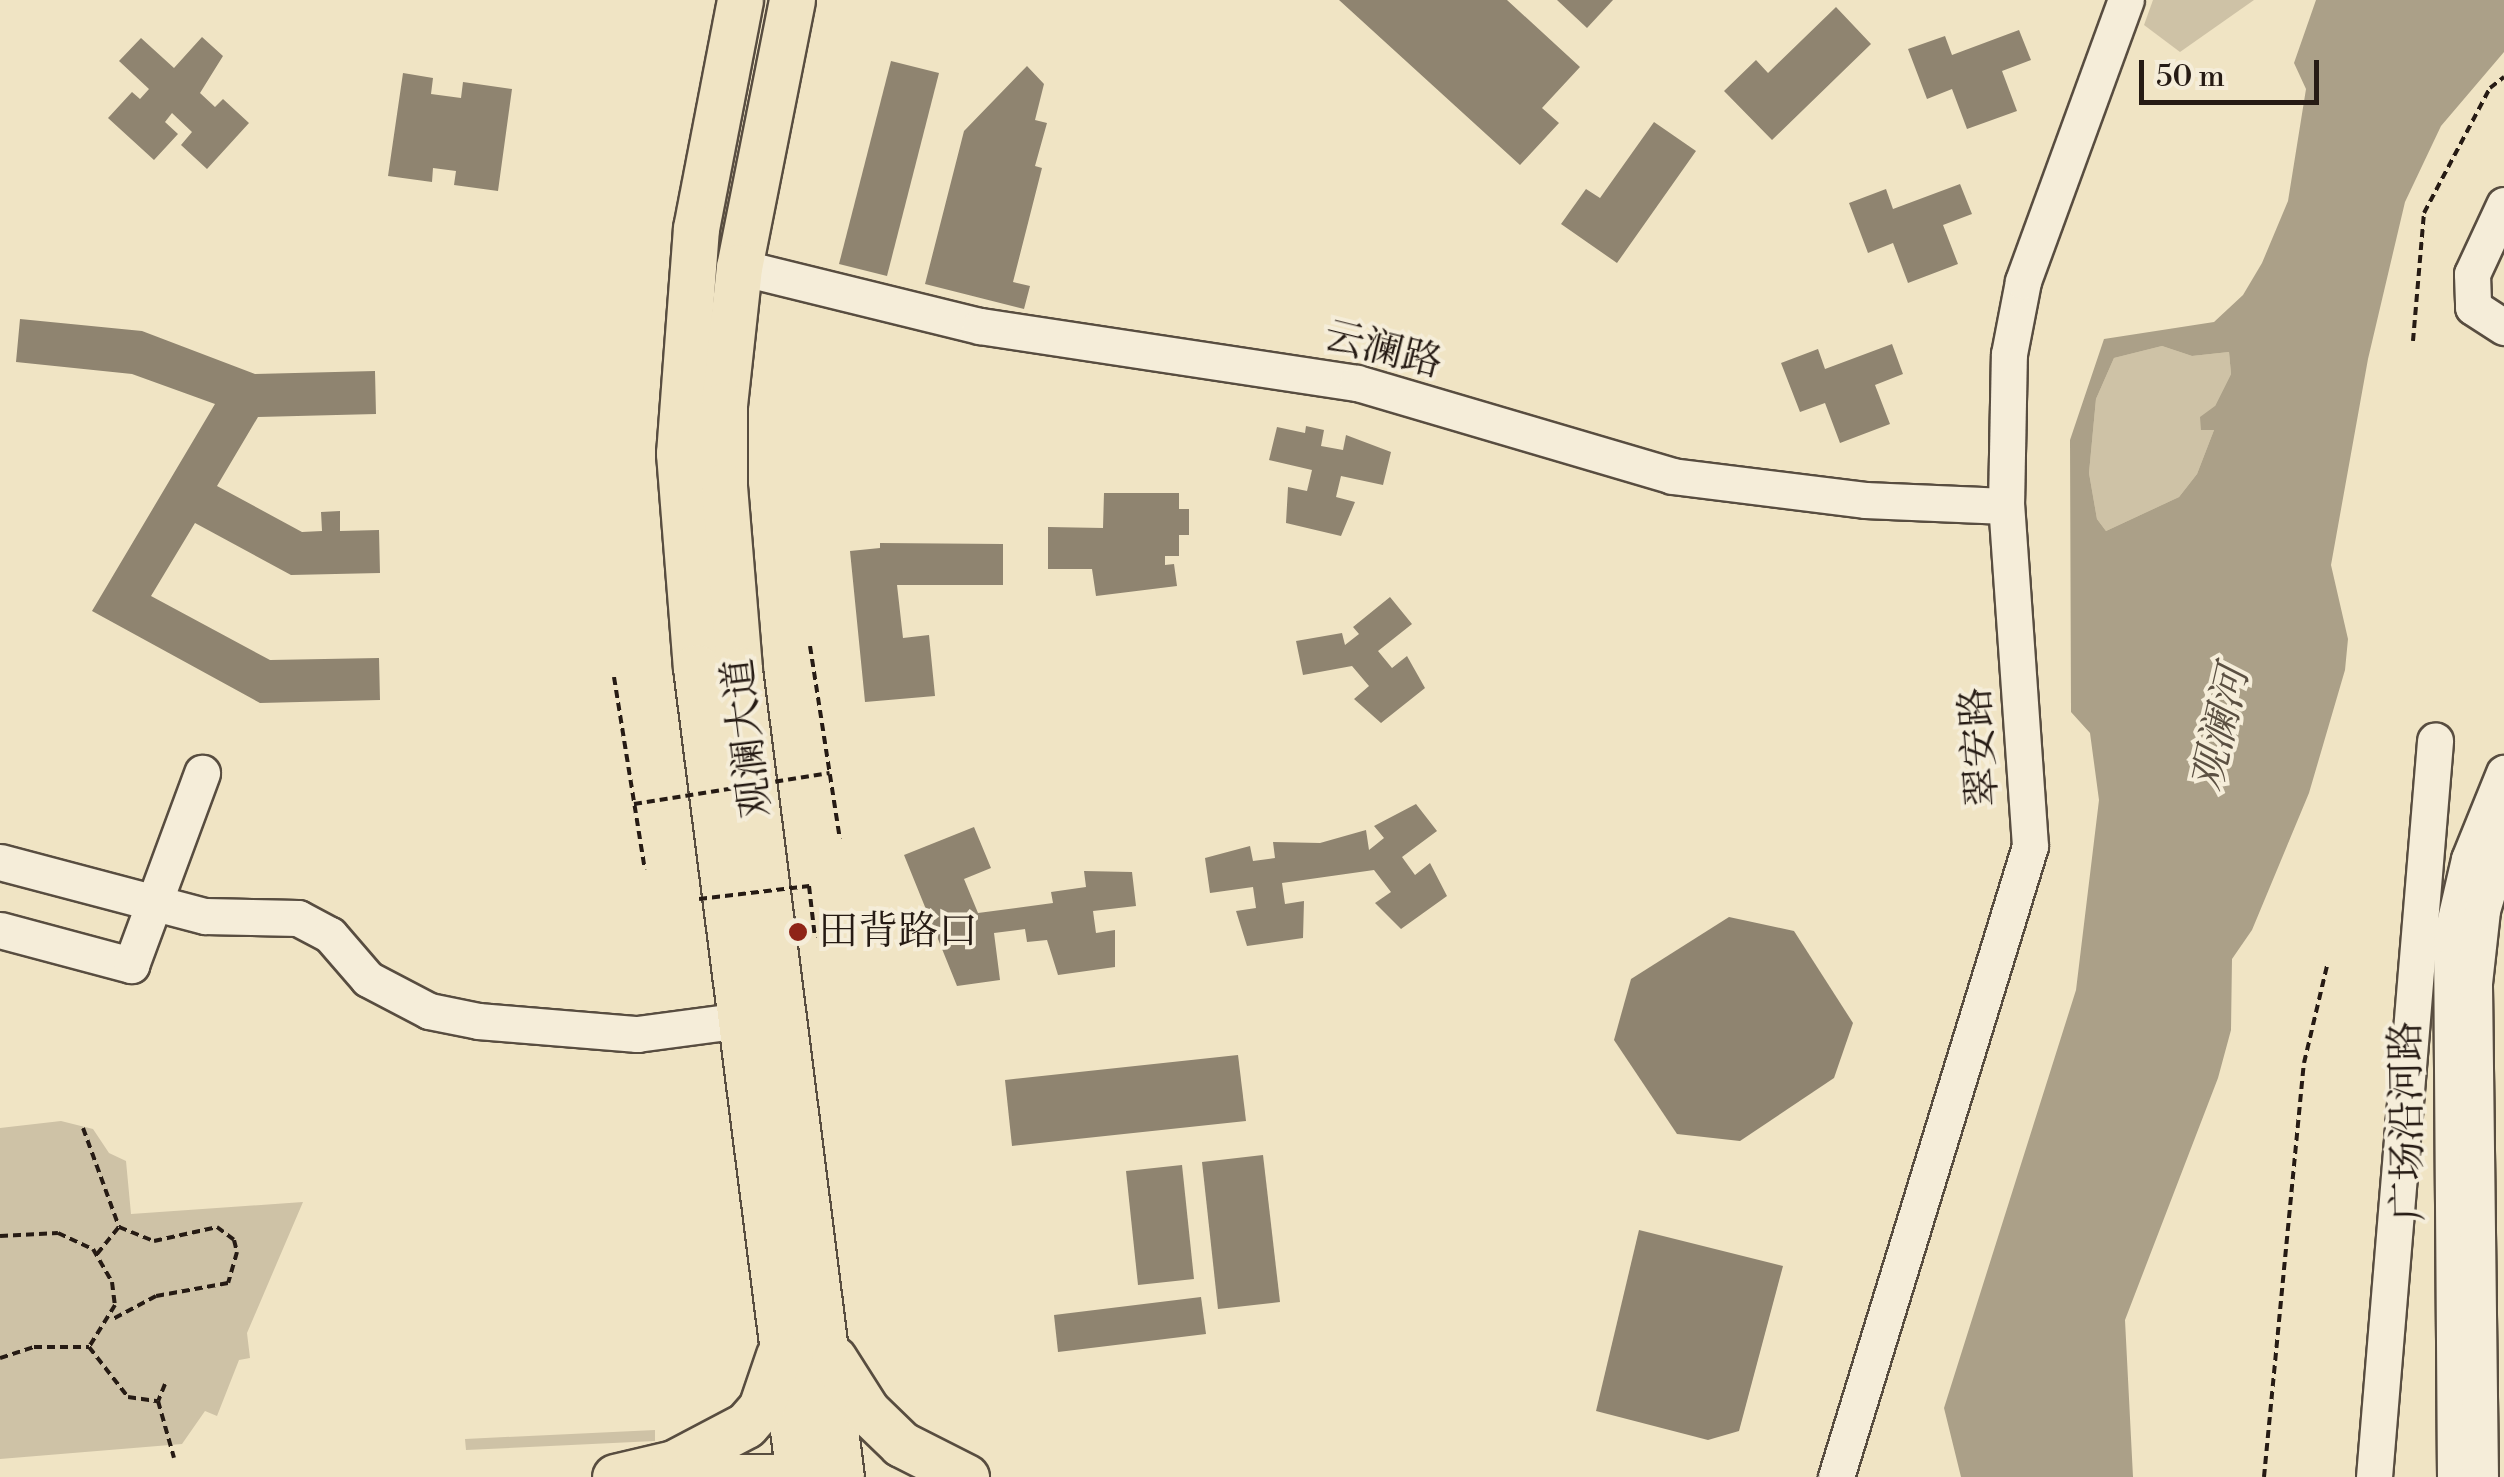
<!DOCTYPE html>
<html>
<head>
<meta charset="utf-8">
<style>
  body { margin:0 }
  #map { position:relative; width:2504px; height:1477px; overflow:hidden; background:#f0e4c4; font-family:"Libre Bodoni","Noto Serif SC",serif }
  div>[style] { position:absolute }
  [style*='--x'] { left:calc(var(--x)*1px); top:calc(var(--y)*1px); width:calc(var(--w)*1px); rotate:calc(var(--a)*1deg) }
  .green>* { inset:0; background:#cec2a6 }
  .water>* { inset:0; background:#aba088 }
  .building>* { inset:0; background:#8f8470 }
  .path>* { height:4px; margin-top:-2px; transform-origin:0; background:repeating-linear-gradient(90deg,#261b14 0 8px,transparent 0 13px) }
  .roads { filter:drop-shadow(2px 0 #584d40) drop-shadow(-2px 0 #584d40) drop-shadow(0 2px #584d40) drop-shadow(0 -2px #584d40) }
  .minor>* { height:35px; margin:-17.5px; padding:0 17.5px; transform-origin:17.5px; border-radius:17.5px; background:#f5edd9 }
  .major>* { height:45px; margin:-22.5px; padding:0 22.5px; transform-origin:22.5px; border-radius:22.5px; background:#f0e4c4 }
  .path-bridge>* { height:4px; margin-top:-2px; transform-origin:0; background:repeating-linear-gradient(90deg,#261b14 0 8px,transparent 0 13px) }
  .dots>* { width:28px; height:28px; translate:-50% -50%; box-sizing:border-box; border:5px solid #f5edd9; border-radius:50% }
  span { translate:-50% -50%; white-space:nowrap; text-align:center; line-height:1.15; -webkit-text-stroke:8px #f5edd9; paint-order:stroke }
  .street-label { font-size:40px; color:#261b14 }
  .poi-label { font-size:40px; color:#261b14 }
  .left { translate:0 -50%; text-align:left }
  .water-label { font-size:42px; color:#5b5042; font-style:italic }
  .scale { position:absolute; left:2139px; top:60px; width:180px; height:45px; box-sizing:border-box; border:5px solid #261b14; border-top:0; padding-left:12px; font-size:30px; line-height:35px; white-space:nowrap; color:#261b14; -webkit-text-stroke:8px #f5edd9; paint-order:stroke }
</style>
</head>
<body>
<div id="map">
  <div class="green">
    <div style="clip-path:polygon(2153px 0,2254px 0,2180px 52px,2144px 25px)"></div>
    <div style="clip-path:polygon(2162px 346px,2192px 356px,2229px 352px,2231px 374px,2215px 406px,2214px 430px,2197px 474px,2179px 497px,2106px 531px,2097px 519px,2089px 473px,2096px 399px,2114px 358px)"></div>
    <div style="clip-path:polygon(61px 1121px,93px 1129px,109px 1153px,126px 1161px,131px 1214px,303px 1202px,247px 1333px,250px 1358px,239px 1360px,217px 1416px,205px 1411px,182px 1444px,0 1459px,0 1128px)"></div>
    <div style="clip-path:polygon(655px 1430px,655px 1441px,466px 1450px,465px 1439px)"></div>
  </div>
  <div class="water">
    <div style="clip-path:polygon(evenodd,2316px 0,2504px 0,2504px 52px,2441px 126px,2405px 202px,2368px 359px,2331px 565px,2348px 639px,2345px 670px,2309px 793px,2252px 930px,2232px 959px,2231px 1030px,2218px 1078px,2125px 1320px,2133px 1477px,1961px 1477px,1944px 1408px,2076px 990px,2099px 800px,2090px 733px,2071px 712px,2070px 440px,2104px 339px,2214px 322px,2243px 295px,2262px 263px,2288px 201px,2306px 89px,2294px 63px,2316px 0,2162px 346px,2192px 356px,2229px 352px,2231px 374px,2215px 406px,2200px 417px,2201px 430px,2214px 430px,2197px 474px,2179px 497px,2106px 531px,2097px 519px,2089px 473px,2096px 399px,2114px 358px,2162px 346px)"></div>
  </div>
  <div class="building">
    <div style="clip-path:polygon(1339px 0,1507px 0,1580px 67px,1542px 108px,1559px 123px,1520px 165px)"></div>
    <div style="clip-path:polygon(1557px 0,1613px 0,1587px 28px)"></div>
    <div style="clip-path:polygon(1836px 7px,1871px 44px,1772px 140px,1724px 91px,1756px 60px,1768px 73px)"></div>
    <div style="clip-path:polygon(2019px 30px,2031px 60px,2002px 71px,2017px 111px,1967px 129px,1952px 89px,1927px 99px,1908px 49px,1945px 36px,1952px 55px)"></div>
    <div style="clip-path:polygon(202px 37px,223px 56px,200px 93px,215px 107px,223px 99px,249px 123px,207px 169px,181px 145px,192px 132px,172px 113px,165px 122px,178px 134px,154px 160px,108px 118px,132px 92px,140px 99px,149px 89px,119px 61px,141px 38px,174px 68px)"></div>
    <div style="clip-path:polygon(891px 61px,939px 73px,887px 276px,839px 264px)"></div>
    <div style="clip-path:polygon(1027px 66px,1044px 84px,1035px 120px,1047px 123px,1035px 166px,1042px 168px,1013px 282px,1030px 286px,1024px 309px,925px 284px,964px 131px)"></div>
    <div style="clip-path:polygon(403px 73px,433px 78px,431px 94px,461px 98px,463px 82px,512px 89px,498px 191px,454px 185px,456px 171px,433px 168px,432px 182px,388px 176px)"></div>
    <div style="clip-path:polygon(1654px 122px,1696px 151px,1617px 263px,1561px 224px,1586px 189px,1600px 198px)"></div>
    <div style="clip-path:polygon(1960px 184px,1972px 214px,1943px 225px,1958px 264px,1908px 283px,1893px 243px,1868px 253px,1849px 203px,1886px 189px,1893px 209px)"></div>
    <div style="clip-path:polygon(20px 319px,142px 331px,255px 374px,375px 371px,376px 414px,258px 417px,217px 486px,302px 532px,322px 531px,321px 512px,340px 511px,340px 531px,379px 530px,380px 573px,291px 575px,195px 523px,151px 596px,270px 660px,379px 658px,380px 700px,260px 703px,92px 611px,215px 404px,132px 374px,16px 362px)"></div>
    <div style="clip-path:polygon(1892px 344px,1903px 374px,1875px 385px,1890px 424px,1840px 443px,1825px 403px,1800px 412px,1781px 363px,1818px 349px,1825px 369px)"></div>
    <div style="clip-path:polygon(1306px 426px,1324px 430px,1321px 446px,1343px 450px,1346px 435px,1391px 452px,1383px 485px,1341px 476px,1336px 497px,1355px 502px,1341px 536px,1286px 523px,1288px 487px,1307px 491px,1312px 470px,1269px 460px,1277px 427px,1305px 433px)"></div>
    <div style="clip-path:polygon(1104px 493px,1179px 493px,1179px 509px,1189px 509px,1189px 535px,1179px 535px,1179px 556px,1165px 556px,1165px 565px,1174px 564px,1177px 586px,1096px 596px,1092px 569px,1048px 569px,1048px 527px,1103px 528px)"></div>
    <div style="clip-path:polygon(880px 543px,1003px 544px,1003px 585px,897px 585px,903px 638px,929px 635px,935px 696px,865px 702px,850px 551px,880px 548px)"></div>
    <div style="clip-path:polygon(1390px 597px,1412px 624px,1378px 651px,1392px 668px,1407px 656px,1425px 688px,1381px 723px,1354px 699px,1369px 686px,1352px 666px,1303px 675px,1296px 641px,1342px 633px,1345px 645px,1359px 634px,1353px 627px)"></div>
    <div style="clip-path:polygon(1416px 804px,1437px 831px,1402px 857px,1415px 875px,1430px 863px,1447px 896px,1401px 929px,1375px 903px,1391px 892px,1374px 870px,1282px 883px,1285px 904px,1304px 901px,1303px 938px,1247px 946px,1236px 911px,1256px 908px,1253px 887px,1210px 893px,1205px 858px,1250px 846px,1253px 861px,1275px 858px,1273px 842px,1320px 843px,1366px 830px,1369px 850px,1384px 838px,1374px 826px)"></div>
    <div style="clip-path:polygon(974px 827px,991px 868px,964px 879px,978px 913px,1053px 903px,1051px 892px,1086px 887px,1084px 871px,1132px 872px,1136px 906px,1093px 911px,1096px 933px,1115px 930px,1115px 967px,1058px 975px,1047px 940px,1027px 942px,1025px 929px,994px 933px,1000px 980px,957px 986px,904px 855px)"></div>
    <div style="clip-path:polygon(1729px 917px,1794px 931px,1853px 1023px,1834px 1078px,1740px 1141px,1677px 1134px,1614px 1040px,1631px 979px)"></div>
    <div style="clip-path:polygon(1238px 1055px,1246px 1121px,1012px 1146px,1005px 1080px)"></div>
    <div style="clip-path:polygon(1263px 1155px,1280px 1302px,1218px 1309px,1202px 1162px)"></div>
    <div style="clip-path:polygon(1182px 1165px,1194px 1279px,1138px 1285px,1126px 1171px)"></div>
    <div style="clip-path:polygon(1639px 1230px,1783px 1266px,1739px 1431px,1708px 1440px,1596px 1411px)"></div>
    <div style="clip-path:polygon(1201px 1297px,1206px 1334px,1058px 1352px,1054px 1315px)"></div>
  </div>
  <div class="path">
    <div style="--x:2413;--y:341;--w:128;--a:-85.1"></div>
    <div style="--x:2424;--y:213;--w:141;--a:-62.2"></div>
    <div style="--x:2490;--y:88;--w:18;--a:-38"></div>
    <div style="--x:810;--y:646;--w:195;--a:81.2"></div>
    <div style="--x:614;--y:677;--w:195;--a:80.9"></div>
    <div style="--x:809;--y:886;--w:52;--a:83.4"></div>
    <div style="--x:83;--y:1128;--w:105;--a:70"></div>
    <div style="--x:119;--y:1227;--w:38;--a:22"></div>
    <div style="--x:154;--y:1241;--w:65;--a:-12.5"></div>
    <div style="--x:217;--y:1227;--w:21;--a:37"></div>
    <div style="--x:234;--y:1240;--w:12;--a:76"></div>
    <div style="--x:237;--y:1252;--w:32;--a:106"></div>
    <div style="--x:228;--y:1283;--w:73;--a:169.8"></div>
    <div style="--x:156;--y:1296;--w:51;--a:151.9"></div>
    <div style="--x:0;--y:1236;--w:58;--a:-3"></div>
    <div style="--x:58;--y:1233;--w:38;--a:25"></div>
    <div style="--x:93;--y:1249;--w:38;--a:60"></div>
    <div style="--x:112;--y:1282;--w:23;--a:83"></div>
    <div style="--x:115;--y:1305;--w:49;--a:121.8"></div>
    <div style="--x:97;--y:1254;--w:35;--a:-51"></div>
    <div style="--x:0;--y:1358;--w:36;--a:-18"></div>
    <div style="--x:34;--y:1347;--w:55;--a:0"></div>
    <div style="--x:89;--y:1347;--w:63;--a:52"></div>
    <div style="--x:128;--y:1397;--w:30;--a:8"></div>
    <div style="--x:165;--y:1384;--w:18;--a:112"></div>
    <div style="--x:158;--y:1401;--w:59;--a:74.3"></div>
    <div style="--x:2264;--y:1477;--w:416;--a:-84.5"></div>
    <div style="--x:2304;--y:1063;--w:100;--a:-76.7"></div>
  </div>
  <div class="roads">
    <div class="minor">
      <div style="--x:2504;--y:205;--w:76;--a:114.9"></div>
      <div style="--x:2472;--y:274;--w:33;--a:88"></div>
      <div style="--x:2473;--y:307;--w:37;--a:33"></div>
      <div style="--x:739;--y:267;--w:248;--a:13.8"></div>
      <div style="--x:980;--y:326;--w:381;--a:8.6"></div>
      <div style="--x:1357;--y:383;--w:328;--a:16.4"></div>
      <div style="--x:1672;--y:476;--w:194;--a:7.1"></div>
      <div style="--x:1865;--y:500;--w:141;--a:2.4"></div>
      <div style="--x:0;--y:862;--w:212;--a:14.8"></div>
      <div style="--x:205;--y:916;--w:93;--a:1.2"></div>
      <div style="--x:298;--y:918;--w:36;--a:28"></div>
      <div style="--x:330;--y:935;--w:58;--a:49.2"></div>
      <div style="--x:368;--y:979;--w:69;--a:27.7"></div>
      <div style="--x:429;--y:1011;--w:50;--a:11.5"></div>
      <div style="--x:478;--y:1021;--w:160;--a:4.7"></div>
      <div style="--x:637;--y:1034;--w:106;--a:-7.6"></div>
      <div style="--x:0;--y:930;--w:136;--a:15"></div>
      <div style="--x:131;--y:965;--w:205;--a:-69.7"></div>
      <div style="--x:1836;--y:1477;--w:660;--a:-72.91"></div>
      <div style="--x:2030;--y:846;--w:341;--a:-94"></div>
      <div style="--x:2006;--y:506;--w:152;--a:-88.9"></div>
      <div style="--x:2009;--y:354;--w:74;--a:-79.1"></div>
      <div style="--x:2023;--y:281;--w:299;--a:-69.9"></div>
      <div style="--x:2374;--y:1477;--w:739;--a:-85.26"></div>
      <div style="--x:2455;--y:1477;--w:540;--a:-90.42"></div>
      <div style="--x:2451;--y:937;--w:80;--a:-77"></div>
      <div style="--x:2469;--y:859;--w:93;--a:-67.9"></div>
      <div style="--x:2480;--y:1477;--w:494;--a:-90.7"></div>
      <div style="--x:2474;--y:983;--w:73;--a:-83.7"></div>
      <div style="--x:2482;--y:910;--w:76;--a:-73.2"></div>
    </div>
    <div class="major">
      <div style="--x:740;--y:0;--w:232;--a:100.9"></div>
      <div style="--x:696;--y:228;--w:226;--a:94.3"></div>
      <div style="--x:679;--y:453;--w:215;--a:85.5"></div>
      <div style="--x:696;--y:667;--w:817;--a:82.75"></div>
      <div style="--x:792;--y:0;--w:272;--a:101.2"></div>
      <div style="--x:739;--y:267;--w:139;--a:96.2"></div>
      <div style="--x:724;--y:405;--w:81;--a:90"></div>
      <div style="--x:724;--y:486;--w:185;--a:85.3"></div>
      <div style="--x:739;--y:670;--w:813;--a:82.8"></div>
      <div style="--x:834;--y:1359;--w:62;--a:57.6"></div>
      <div style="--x:867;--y:1411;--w:47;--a:44.1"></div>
      <div style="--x:901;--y:1444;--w:73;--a:26.9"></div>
      <div style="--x:615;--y:1477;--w:61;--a:-13.3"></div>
      <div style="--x:674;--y:1463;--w:81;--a:-27.8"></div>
      <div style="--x:746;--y:1425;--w:23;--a:-49"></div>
      <div style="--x:761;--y:1408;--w:56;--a:-71.2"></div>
      <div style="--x:685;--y:1477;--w:119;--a:0"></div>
    </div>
  </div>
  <div class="path-bridge">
    <div style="--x:634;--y:804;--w:198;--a:-9"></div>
    <div style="--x:699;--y:899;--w:111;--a:-6.7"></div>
  </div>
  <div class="dots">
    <div style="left:798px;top:932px;background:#8f2418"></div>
  </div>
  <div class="street-label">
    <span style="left:1383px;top:350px;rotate:14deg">云澜路</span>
    <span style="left:748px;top:738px;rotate:-97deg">观澜大道</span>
    <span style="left:1980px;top:747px;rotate:-94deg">翠安路</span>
    <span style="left:2408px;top:1121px;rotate:-91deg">广场沿河路</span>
  </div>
  <div class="poi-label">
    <span class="left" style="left:818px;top:932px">田背路口</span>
  </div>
  <div class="water-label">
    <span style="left:2222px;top:729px;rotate:-77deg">观澜河</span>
  </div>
  <div class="scale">50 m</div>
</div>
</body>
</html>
